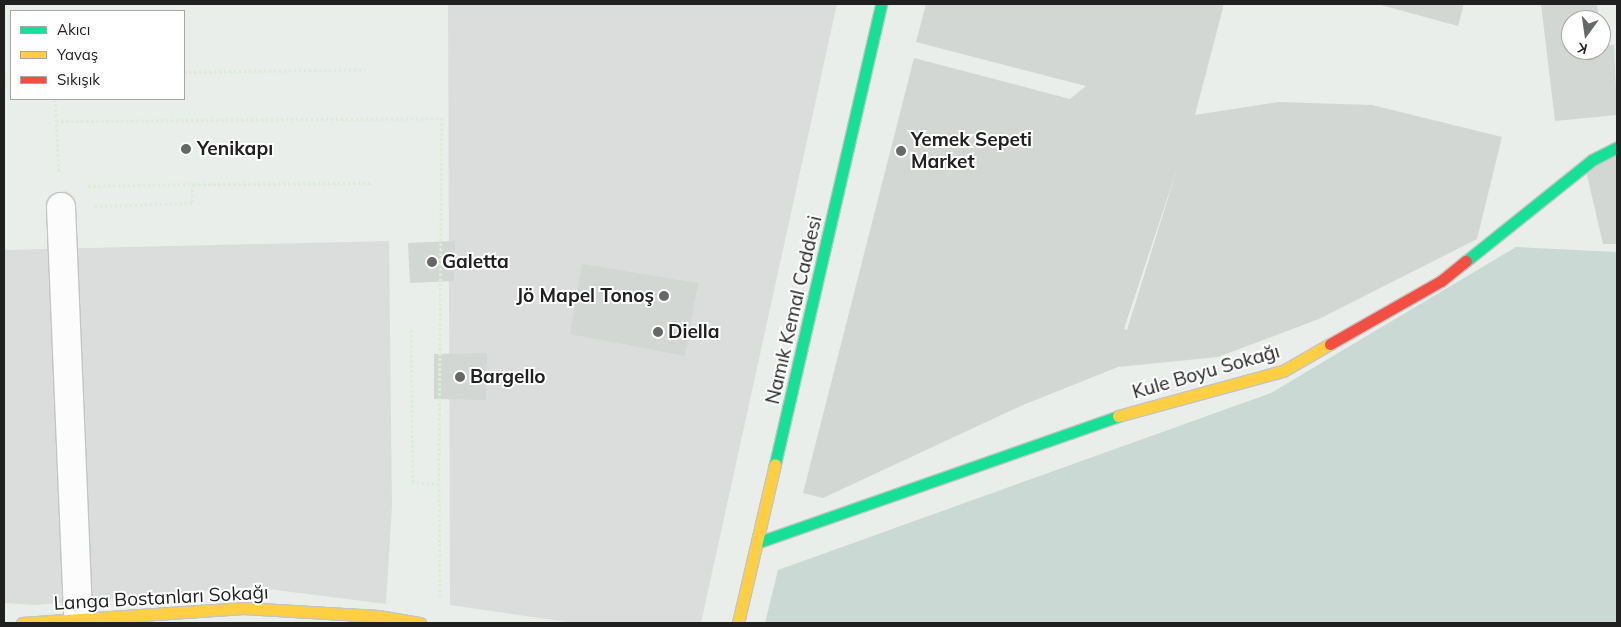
<!DOCTYPE html>
<html>
<head>
<meta charset="utf-8">
<style>
  body { margin:0 }
  #map { position:relative; width:1621px; height:627px; overflow:hidden; background:#e9eeeb; font-family:Mulish,sans-serif }
  div>[style] { position:absolute }
  [style*='--x'] { left:calc(var(--x)*1px); top:calc(var(--y)*1px); width:calc(var(--w)*1px); rotate:calc(var(--a)*1deg) }
  .residential>* { inset:0; background:#dadddb }
  .construction>* { inset:0; background:#cad9d4 }
  .parking>* { inset:0; background:#dbdddc }
  .building>* { inset:0; background:#d2d7d3 }
  .path>* { height:3px; margin-top:-1.5px; transform-origin:0; background:repeating-linear-gradient(90deg,#dcecd9 0 2.5px,transparent 0 5px) }
  .roads { filter:drop-shadow(1px 0 #c3c5c4) drop-shadow(-1px 0 #c3c5c4) drop-shadow(0 1px #c3c5c4) drop-shadow(0 -1px #c3c5c4) }
  .street>* { height:28px; margin:-14px; padding:0 14px; transform-origin:14px; border-radius:14px; background:#fcfcfc }
  .fast>* { height:11px; margin:-5.5px; padding:0 5.5px; transform-origin:5.5px; border-radius:5.5px; background:#16e098 }
  .slow>* { height:11px; margin:-5.5px; padding:0 5.5px; transform-origin:5.5px; border-radius:5.5px; background:#ffcf43 }
  .jam>* { height:11px; margin:-5.5px; padding:0 5.5px; transform-origin:5.5px; border-radius:5.5px; background:#f24e42 }
  .dots>* { width:14px; height:14px; translate:-50% -50%; box-sizing:border-box; border:2px solid #fff; border-radius:50% }
  span { translate:-50% -50%; white-space:nowrap; text-align:center; line-height:1.15; -webkit-text-stroke:4px #fff; paint-order:stroke }
  .poi-label { font-size:19px; color:#202020; font-weight:700 }
  .left { translate:0 -50%; text-align:left }
  .right { translate:-100% -50%; text-align:right }
  .street-label { font-size:19px; color:#202020 }
  .frame { position:absolute; inset:0; border:5px solid #202020; pointer-events:none }
  .legend { position:absolute; left:10px; top:10px; width:175px; height:90px; box-sizing:border-box; background:#fff; border:1px solid #a6a6a6; margin:0; padding:6px 9px; list-style:none; font-size:15px; color:#202020 }
  .legend li { display:flex; align-items:center; gap:10px; height:25px }
  .legend b { width:25px; border:1px solid #a6a6a6 }
  .north { position:absolute; left:1561px; top:10px; width:50px; height:50px; box-sizing:border-box; background:#fff; border:1px solid #a6a6a6; border-radius:50%; rotate:194deg; font-size:14px; font-weight:700; line-height:20px; text-align:center; color:#202020 }
  .north::after { content:''; display:block; margin:auto; width:18px; height:22px; background:#666867; clip-path:polygon(50% 0,100% 100%,50% 72%,0 100%) }
</style>
</head>
<body>
<div id="map">
  <div class="residential">
    <div style="clip-path:polygon(389px 241px,392px 505px,386px 604px,253px 587px,35px 605px,4px 603px,4px 250px)"></div>
  </div>
  <div class="construction">
    <div style="clip-path:polygon(1516px 247px,1617px 252px,1617px 623px,765px 623px,778px 570px,1271px 393px)"></div>
  </div>
  <div class="parking">
    <div style="clip-path:polygon(448px 4px,837px 4px,701px 623px,574px 623px,450px 605px)"></div>
  </div>
  <div class="building">
    <div style="clip-path:polygon(evenodd,926px 4px,1224px 4px,1195px 115px,1278px 102px,1372px 105px,1502px 137px,1477px 239px,1319px 319px,1218px 357px,1118px 367px,1023px 405px,823px 498px,803px 493px,914px 58px,1070px 99px,1086px 86px,916px 42px,926px 4px,1179px 163px,1127px 330px,1124px 329px,1179px 163px)"></div>
    <div style="clip-path:polygon(1377px 4px,1464px 4px,1458px 26px)"></div>
    <div style="clip-path:polygon(1541px 4px,1597px 4px,1599px 20px,1571px 20px,1571px 50px,1601px 50px,1601px 46px,1614px 45px,1617px 115px,1555px 121px)"></div>
    <div style="clip-path:polygon(1617px 148px,1617px 244px,1603px 244px,1586px 171px)"></div>
    <div style="clip-path:polygon(455px 241px,454px 281px,410px 283px,408px 243px)"></div>
    <div style="clip-path:polygon(582px 264px,698px 283px,685px 356px,570px 334px)"></div>
    <div style="clip-path:polygon(487px 353px,486px 400px,434px 399px,434px 354px)"></div>
  </div>
  <div class="path">
    <div style="--x:184;--y:72;--w:181;--a:-0.9"></div>
    <div style="--x:4;--y:79;--w:7;--a:0"></div>
    <div style="--x:55;--y:99;--w:74;--a:86.9"></div>
    <div style="--x:56;--y:121;--w:386;--a:-0.4"></div>
    <div style="--x:442;--y:118;--w:366;--a:90.5"></div>
    <div style="--x:439;--y:484;--w:26;--a:-176"></div>
    <div style="--x:413;--y:482;--w:154;--a:-90.7"></div>
    <div style="--x:193;--y:184;--w:178;--a:-0.3"></div>
    <div style="--x:88;--y:186;--w:105;--a:-1.1"></div>
    <div style="--x:193;--y:184;--w:19;--a:93"></div>
    <div style="--x:192;--y:203;--w:97;--a:178.2"></div>
    <div style="--x:439;--y:484;--w:112;--a:89.5"></div>
  </div>
  <div class="roads">
    <div class="street">
      <div style="--x:61;--y:207;--w:410;--a:87.6"></div>
    </div>
    <div class="fast">
      <div style="--x:1466;--y:261;--w:161;--a:-38.7"></div>
      <div style="--x:1592;--y:160;--w:28;--a:-27"></div>
      <div style="--x:775;--y:464;--w:472;--a:-77"></div>
      <div style="--x:759;--y:542;--w:380;--a:-19.3"></div>
    </div>
    <div class="slow">
      <div style="--x:1118;--y:416;--w:171;--a:-15.3"></div>
      <div style="--x:1283;--y:371;--w:54;--a:-29.9"></div>
      <div style="--x:22;--y:623;--w:222;--a:-3.9"></div>
      <div style="--x:243;--y:608;--w:135;--a:3.4"></div>
      <div style="--x:378;--y:616;--w:43;--a:9.5"></div>
      <div style="--x:738;--y:623;--w:163;--a:-76.9"></div>
    </div>
    <div class="jam">
      <div style="--x:1330;--y:344;--w:128;--a:-29.6"></div>
      <div style="--x:1441;--y:281;--w:32;--a:-39"></div>
    </div>
  </div>
  <div class="dots">
    <div style="left:186px;top:149px;background:#666867"></div>
    <div style="left:901px;top:151px;background:#666867"></div>
    <div style="left:432px;top:262px;background:#666867"></div>
    <div style="left:664px;top:296px;background:#666867"></div>
    <div style="left:658px;top:332px;background:#666867"></div>
    <div style="left:460px;top:377px;background:#666867"></div>
  </div>
  <div class="poi-label">
    <span class="left" style="left:911px;top:151px">Yemek Sepeti<br>Market</span>
    <span class="left" style="left:197px;top:149px">Yenikapı</span>
    <span class="left" style="left:442px;top:262px">Galetta</span>
    <span class="right" style="left:654px;top:296px">Jö Mapel Tonoş</span>
    <span class="left" style="left:668px;top:332px">Diella</span>
    <span class="left" style="left:470px;top:377px">Bargello</span>
  </div>
  <div class="street-label">
    <span style="left:794px;top:310px;rotate:-77deg">Namık Kemal Caddesi</span>
    <span style="left:1206px;top:372px;rotate:-16deg">Kule Boyu Sokağı</span>
    <span style="left:161px;top:598px;rotate:-3deg">Langa Bostanları Sokağı</span>
  </div>
  <div class="frame"></div>
  <ul class="legend">
  <li><b style="height:6px;background:#16e098"></b>Akıcı</li>
  <li><b style="height:6px;background:#ffcf43"></b>Yavaş</li>
  <li><b style="height:6px;background:#f24e42"></b>Sıkışık</li>
  </ul>
  <div class="north">K</div>
</div>
</body>
</html>
